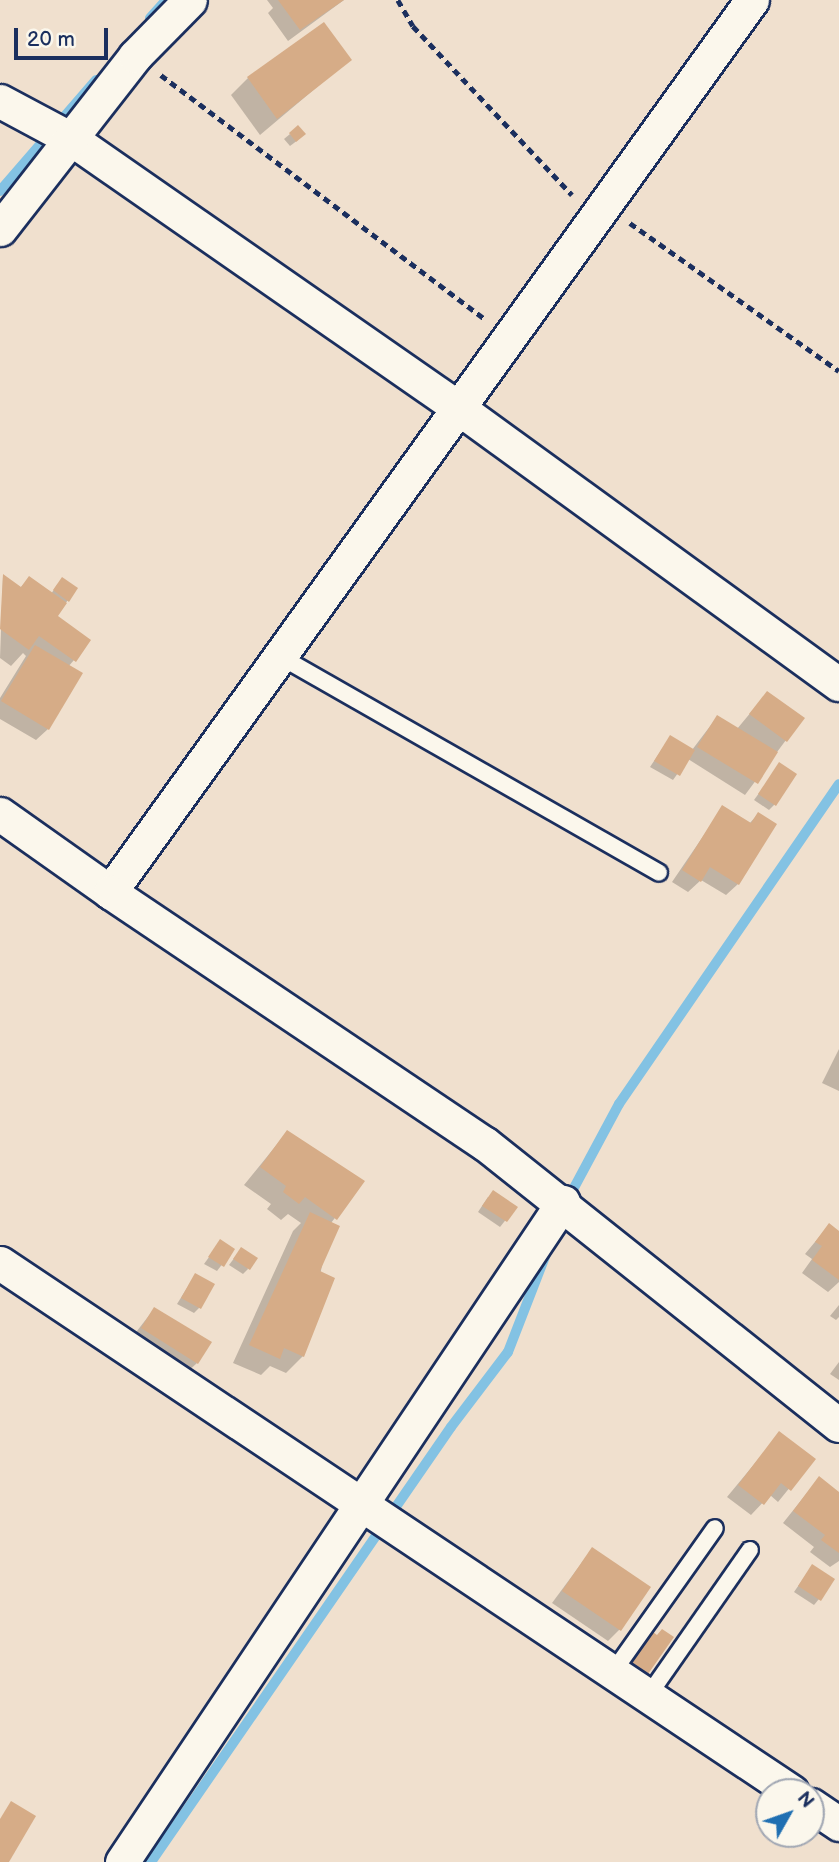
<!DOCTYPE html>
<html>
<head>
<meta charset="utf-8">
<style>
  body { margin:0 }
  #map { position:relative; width:839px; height:1862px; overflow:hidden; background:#f0e0ce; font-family:"Balsamiq Sans",sans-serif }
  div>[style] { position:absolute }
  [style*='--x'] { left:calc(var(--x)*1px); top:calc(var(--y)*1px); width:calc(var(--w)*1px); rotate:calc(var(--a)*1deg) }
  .shadow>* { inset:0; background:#0003 }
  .stream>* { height:10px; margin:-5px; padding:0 5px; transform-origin:5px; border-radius:5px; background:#83c2e3 }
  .building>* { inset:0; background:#d6ac87 }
  .path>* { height:4.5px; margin-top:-2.25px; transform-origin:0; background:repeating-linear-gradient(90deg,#1b2f5e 0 7px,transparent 0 12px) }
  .roads { filter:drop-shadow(2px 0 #1b2f5e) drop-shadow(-2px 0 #1b2f5e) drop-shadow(0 2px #1b2f5e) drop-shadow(0 -2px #1b2f5e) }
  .lane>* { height:16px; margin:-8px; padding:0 8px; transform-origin:8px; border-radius:8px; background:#fbf7ec }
  .street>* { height:33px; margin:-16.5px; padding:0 16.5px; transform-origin:16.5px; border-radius:16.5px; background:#fbf7ec }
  span { translate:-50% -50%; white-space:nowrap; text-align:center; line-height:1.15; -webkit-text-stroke:7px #fbf7ec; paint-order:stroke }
  .north { position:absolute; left:755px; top:1778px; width:70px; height:70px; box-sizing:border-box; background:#fbf7ec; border:2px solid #a1a7b3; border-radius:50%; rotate:50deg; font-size:19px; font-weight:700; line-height:28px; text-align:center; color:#1b2f5e }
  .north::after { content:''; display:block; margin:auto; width:24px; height:32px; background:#1f6fb2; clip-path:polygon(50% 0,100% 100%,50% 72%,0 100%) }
  .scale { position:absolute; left:14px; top:28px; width:94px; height:32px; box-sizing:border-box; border:4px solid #1b2f5e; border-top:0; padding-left:9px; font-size:21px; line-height:24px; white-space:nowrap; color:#1b2f5e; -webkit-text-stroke:5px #fbf7ec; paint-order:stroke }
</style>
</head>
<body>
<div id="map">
  <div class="shadow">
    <div style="clip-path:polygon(267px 0,344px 0,288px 41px,268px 13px,273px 8px)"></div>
    <div style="clip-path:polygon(349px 60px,260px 135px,231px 95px,248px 78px)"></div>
    <div style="clip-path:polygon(290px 134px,298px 140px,290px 146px,284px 139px)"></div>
    <div style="clip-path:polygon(3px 576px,20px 588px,29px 579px,51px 594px,57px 585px,68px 600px,55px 617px,74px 660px,68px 667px,48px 729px,36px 740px,0 719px,0 698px,26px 656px,23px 653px,11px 666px,0 658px)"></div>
    <div style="clip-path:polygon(767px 693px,786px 740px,745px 795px,688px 759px,673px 780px,650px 767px,670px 737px,692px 750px,717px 717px,737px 729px)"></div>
    <div style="clip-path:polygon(780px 764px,774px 805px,769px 810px,754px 800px)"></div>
    <div style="clip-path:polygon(723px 807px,749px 824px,758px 814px,738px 884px,726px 895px,701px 880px,688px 892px,672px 882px)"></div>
    <div style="clip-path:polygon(839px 1049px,839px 1091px,822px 1083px)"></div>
    <div style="clip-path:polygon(287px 1132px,363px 1181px,331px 1223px,303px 1356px,286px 1373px,270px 1366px,261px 1375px,233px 1363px,293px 1231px,301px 1223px,288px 1214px,281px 1220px,267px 1209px,271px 1204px,244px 1185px)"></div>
    <div style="clip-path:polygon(488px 1197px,516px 1207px,500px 1227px,478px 1212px)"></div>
    <div style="clip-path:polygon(829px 1225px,839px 1233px,839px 1282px,828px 1292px,802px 1273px,812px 1259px,805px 1254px)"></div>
    <div style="clip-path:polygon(220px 1242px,233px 1250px,217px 1271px,204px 1264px)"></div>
    <div style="clip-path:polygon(241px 1249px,248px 1269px,243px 1274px,229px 1265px)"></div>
    <div style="clip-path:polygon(195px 1275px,199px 1308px,194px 1313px,177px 1304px)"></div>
    <div style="clip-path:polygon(839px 1305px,839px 1317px,836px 1320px,830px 1316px)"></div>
    <div style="clip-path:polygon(154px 1309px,197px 1363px,185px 1374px,130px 1340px)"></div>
    <div style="clip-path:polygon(839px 1362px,839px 1380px,830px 1374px)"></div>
    <div style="clip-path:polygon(780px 1433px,813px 1459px,778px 1502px,770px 1495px,751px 1515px,727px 1497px)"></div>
    <div style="clip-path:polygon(819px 1478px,839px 1494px,839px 1561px,830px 1567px,810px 1552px,814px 1547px,783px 1523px)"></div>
    <div style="clip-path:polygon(592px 1549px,620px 1629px,608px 1641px,552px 1603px)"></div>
    <div style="clip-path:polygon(812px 1566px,819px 1599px,814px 1605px,794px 1592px)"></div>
    <div style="clip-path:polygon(656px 1636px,647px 1673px,642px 1678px,628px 1668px,648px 1639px)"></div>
  </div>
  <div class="stream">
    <div style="--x:150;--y:18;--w:24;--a:-48"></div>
    <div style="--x:0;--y:191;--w:147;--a:-49.1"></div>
    <div style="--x:568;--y:1199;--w:108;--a:-61.8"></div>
    <div style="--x:619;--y:1104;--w:388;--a:-55.5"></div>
    <div style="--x:151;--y:1862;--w:528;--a:-55.41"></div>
    <div style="--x:451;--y:1427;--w:94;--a:-52.8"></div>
    <div style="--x:508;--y:1352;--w:110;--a:-68.8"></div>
  </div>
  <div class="building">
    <div style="clip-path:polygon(278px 0,344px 0,300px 30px)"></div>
    <div style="clip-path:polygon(324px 22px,352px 60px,277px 119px,247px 77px)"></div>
    <div style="clip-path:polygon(298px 125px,306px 134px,296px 142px,289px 133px)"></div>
    <div style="clip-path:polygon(3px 574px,21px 587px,29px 576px,67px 603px,58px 616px,91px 640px,76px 662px,39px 636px,29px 650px,0 629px)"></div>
    <div style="clip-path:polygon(62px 577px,78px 588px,69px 602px,53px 590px)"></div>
    <div style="clip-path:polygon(35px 645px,83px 673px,49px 730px,1px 701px)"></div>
    <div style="clip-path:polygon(767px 691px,805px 718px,787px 742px,749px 714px)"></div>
    <div style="clip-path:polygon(717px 715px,778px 752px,758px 784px,697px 747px)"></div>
    <div style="clip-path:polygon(670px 735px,695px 750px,680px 776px,654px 761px)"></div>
    <div style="clip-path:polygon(779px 762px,797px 774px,776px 806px,758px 794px)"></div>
    <div style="clip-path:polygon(722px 805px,751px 823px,758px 812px,777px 824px,739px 885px,710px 867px,701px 882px,682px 870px)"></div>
    <div style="clip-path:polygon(287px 1130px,365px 1181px,337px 1220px,305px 1197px,299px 1204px,283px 1192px,286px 1186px,260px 1167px)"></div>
    <div style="clip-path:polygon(493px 1190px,518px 1207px,507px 1222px,482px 1206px)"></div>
    <div style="clip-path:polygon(310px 1212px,340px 1226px,320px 1271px,335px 1278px,304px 1357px,284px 1348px,280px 1359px,249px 1345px)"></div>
    <div style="clip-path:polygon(829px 1223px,839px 1231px,839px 1280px,812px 1260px,822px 1246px,815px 1242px)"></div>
    <div style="clip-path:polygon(220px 1239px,235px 1249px,224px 1267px,208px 1257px)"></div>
    <div style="clip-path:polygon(241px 1247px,258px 1258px,250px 1270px,233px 1259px)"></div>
    <div style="clip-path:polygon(195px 1273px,215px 1284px,201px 1309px,181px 1298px)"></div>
    <div style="clip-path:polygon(154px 1307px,212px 1342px,198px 1364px,141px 1328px)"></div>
    <div style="clip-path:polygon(779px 1431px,816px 1459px,791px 1491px,781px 1483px,764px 1505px,738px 1485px)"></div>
    <div style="clip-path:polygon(819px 1476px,839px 1492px,839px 1553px,821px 1540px,825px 1535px,793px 1511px)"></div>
    <div style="clip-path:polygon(592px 1547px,651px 1587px,621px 1631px,562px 1591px)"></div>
    <div style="clip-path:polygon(812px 1564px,835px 1579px,821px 1601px,798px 1586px)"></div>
    <div style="clip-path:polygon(662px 1629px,674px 1637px,648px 1674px,632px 1662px,653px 1632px,657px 1635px)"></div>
    <div style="clip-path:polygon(11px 1801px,36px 1816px,9px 1862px,0 1862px,0 1819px)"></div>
  </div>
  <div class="path">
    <div style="--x:398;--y:0;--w:30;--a:60"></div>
    <div style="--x:413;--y:26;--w:232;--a:46.7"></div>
    <div style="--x:161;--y:75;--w:404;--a:37"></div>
    <div style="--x:630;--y:223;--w:256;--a:35.3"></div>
  </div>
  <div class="roads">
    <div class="lane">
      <div style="--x:281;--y:657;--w:435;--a:29.7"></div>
      <div style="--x:613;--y:1672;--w:176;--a:-54.7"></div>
      <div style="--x:648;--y:1696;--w:178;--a:-55.1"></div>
    </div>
    <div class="street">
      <div style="--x:0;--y:101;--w:83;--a:28.1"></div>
      <div style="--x:73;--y:140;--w:471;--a:34.8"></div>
      <div style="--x:460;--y:409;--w:468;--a:36"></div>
      <div style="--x:0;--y:229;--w:219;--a:-52"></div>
      <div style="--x:135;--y:56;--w:78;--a:-45.5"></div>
      <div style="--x:0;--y:814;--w:135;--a:35.3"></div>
      <div style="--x:110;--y:892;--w:1099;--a:-54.26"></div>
      <div style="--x:110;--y:892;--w:450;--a:33.9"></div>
      <div style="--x:484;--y:1143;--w:453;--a:38.5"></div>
      <div style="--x:0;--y:1263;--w:952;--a:33.74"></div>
      <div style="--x:811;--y:1805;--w:34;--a:34"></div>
      <div style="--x:122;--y:1862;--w:794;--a:-56.25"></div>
    </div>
  </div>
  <div class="north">N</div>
  <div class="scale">20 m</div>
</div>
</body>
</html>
